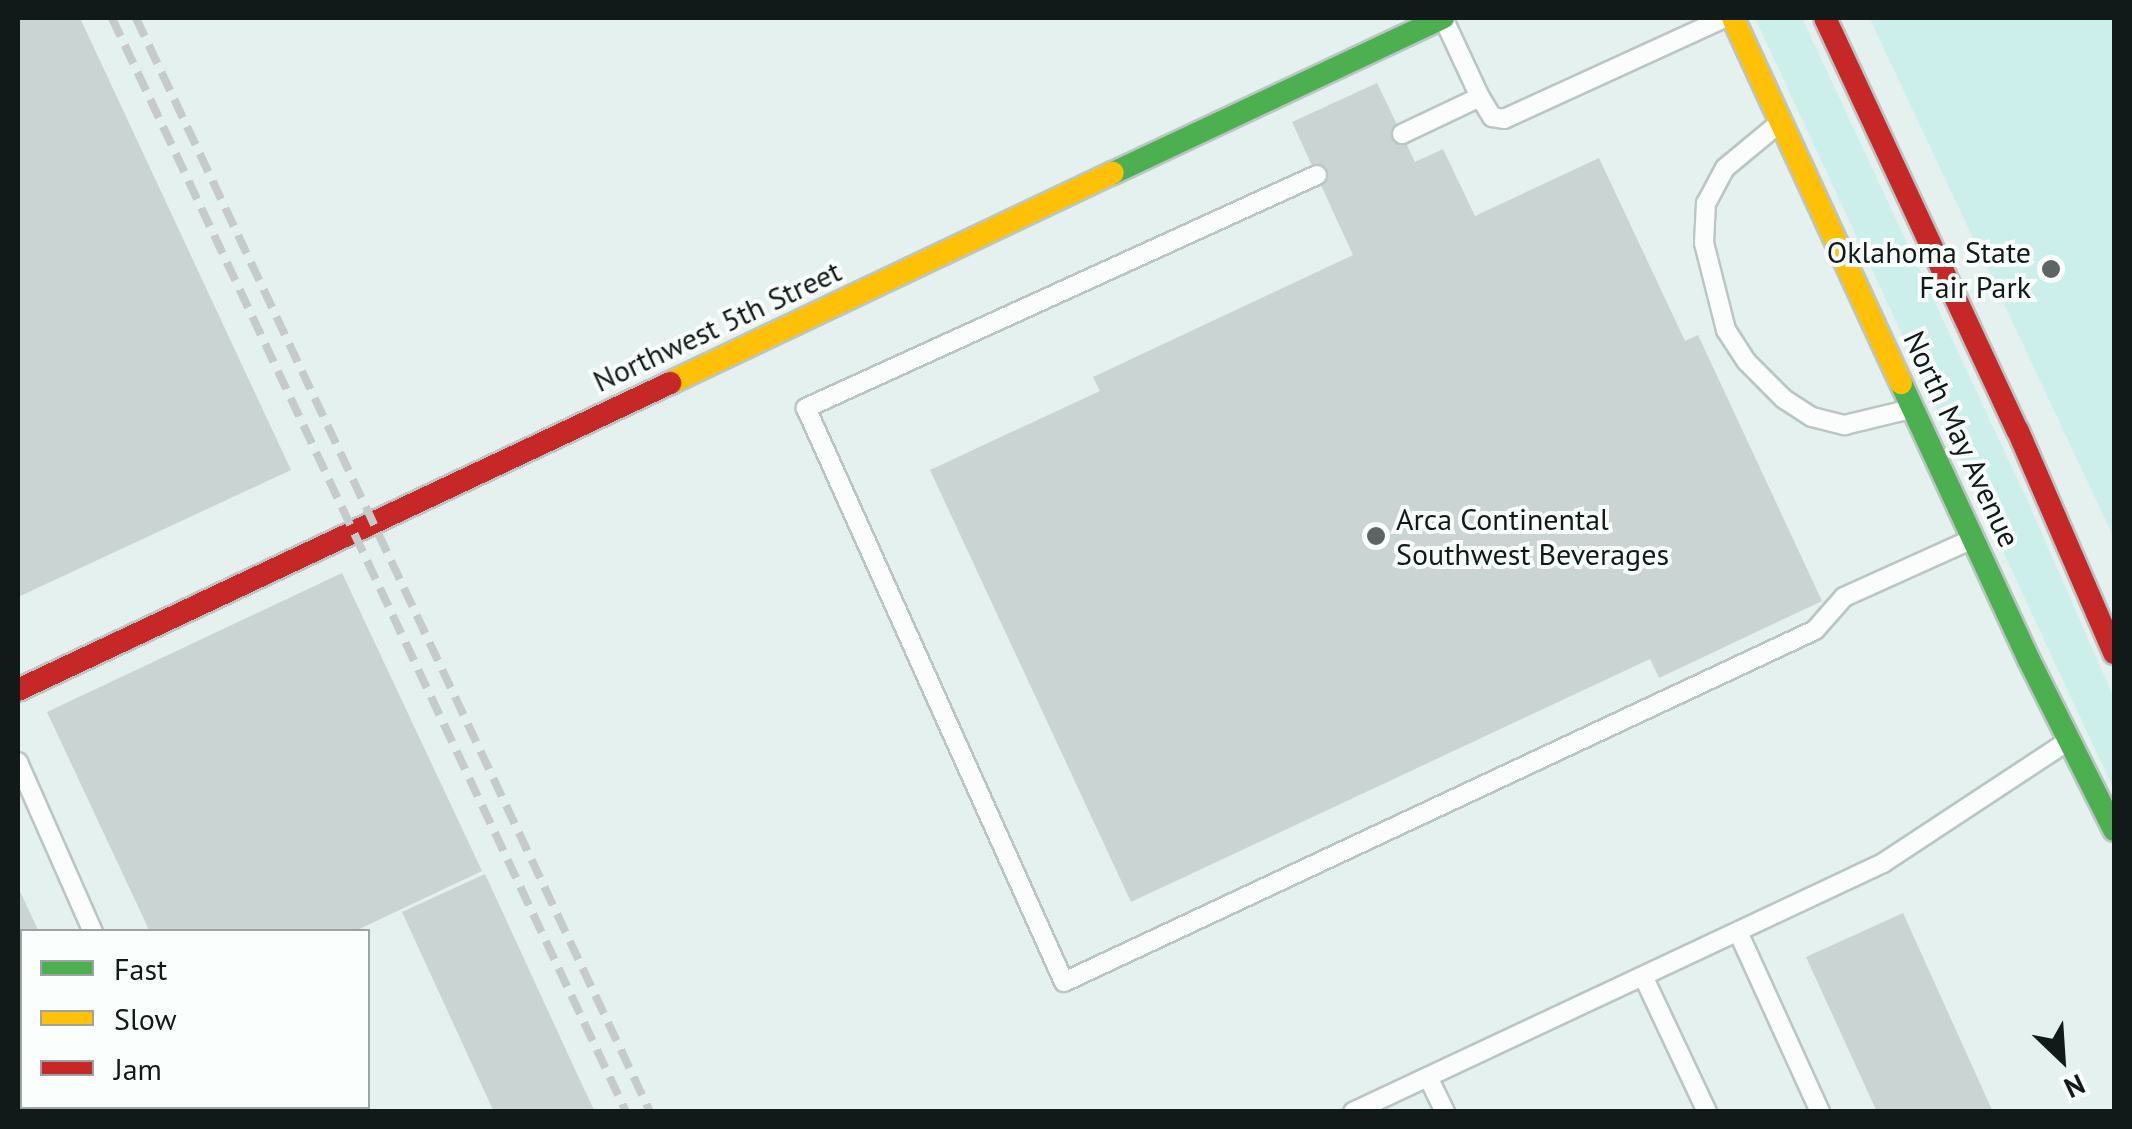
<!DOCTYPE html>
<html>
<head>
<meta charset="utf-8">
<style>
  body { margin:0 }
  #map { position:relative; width:2132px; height:1129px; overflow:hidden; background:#e4f1ef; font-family:"PT Sans",sans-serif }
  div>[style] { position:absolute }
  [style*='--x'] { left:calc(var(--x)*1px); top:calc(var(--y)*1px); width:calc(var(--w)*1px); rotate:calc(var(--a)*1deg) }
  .green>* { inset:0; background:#cdefeb }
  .building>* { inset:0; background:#cad4d3 }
  .roads { filter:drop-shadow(2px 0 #bbc6c4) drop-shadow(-2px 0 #bbc6c4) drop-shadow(0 2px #bbc6c4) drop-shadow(0 -2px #bbc6c4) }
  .lane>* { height:18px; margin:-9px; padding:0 9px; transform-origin:9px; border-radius:9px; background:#fbfdfd }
  .fast>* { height:22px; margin:-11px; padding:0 11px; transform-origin:11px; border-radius:11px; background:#4caf50 }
  .slow>* { height:22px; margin:-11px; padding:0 11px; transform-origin:11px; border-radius:11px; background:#ffc107 }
  .jam>* { height:22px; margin:-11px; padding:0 11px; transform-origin:11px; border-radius:11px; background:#c62828 }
  .rail>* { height:8px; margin-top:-4px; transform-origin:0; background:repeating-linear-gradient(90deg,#c6caca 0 20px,transparent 0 30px) }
  .dots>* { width:28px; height:28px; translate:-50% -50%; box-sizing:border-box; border:5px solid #fafffe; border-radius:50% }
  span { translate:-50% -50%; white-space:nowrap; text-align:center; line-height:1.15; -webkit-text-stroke:8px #fafffe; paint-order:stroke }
  .poi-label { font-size:30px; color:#121a19 }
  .right { translate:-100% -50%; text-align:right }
  .left { translate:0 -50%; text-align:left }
  .street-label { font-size:30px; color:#121a19 }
  .frame { position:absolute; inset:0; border:20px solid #121a19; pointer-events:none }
  .legend { position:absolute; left:20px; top:929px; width:350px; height:180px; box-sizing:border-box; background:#fafffe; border:2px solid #9da3a2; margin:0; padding:12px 18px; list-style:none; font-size:30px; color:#121a19 }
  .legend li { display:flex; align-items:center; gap:20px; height:50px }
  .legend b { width:50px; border:2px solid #9da3a2 }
  .north { position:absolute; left:2012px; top:1009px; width:100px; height:100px; -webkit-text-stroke:8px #fafffe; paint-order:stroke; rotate:155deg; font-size:28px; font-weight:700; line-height:40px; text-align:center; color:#121a19 }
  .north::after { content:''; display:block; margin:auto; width:35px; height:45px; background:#121a19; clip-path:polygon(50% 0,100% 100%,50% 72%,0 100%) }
</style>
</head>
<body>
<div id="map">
  <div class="green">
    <div style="clip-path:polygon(1755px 18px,1802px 18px,2029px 504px,2114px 698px,2114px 790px)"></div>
    <div style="clip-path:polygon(1869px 18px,2114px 18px,2114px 538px,1870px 19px)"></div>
  </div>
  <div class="building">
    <div style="clip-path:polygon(18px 18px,80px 18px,291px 470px,18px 597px)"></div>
    <div style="clip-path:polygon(1377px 83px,1415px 162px,1443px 149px,1475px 216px,1599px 158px,1685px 341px,1698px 335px,1822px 601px,1659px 678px,1650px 659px,1131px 902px,930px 470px,1100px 391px,1093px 377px,1353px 255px,1292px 122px)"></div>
    <div style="clip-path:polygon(342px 573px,482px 871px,353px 932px,150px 932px,47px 712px)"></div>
    <div style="clip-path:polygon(485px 874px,578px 1076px,595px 1112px,494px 1112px,402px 912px)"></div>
    <div style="clip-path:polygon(18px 887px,39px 932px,22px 932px,22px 1023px,18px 1025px)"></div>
    <div style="clip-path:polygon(1903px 913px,1993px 1112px,1877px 1112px,1806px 957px)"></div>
  </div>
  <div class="roads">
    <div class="lane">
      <div style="--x:1480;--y:97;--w:23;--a:59"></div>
      <div style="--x:1492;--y:117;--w:12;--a:9"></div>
      <div style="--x:1504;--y:119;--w:243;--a:-24.6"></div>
      <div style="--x:1777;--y:125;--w:67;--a:140.4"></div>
      <div style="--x:1725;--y:168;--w:40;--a:118"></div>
      <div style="--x:1706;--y:203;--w:40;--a:92.9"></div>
      <div style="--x:1704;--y:243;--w:90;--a:75.8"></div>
      <div style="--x:1726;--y:330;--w:38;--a:57"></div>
      <div style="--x:1747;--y:362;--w:52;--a:45"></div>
      <div style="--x:1784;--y:399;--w:33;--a:33"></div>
      <div style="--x:1812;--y:417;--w:34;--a:14"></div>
      <div style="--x:1845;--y:425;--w:64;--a:-13.6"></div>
      <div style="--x:1402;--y:134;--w:86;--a:-25.4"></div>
      <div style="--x:1480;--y:97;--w:83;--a:-115"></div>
      <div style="--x:1317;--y:175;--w:562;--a:155.49"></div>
      <div style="--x:806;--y:408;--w:629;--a:65.8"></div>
      <div style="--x:1064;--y:982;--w:829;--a:-25.11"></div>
      <div style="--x:1815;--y:630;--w:44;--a:-48.7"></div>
      <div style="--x:1844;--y:597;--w:138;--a:-24.3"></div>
      <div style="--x:18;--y:762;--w:186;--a:66.2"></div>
      <div style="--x:1739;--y:934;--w:196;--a:65.5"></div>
      <div style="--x:1644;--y:978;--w:148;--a:64.8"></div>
      <div style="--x:1428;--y:1077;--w:39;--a:64"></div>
      <div style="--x:171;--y:1106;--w:6;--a:72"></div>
      <div style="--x:1353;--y:1112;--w:586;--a:-25.16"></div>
      <div style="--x:1883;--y:863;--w:218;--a:-33.4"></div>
    </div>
    <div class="fast">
      <div style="--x:1113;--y:173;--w:365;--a:-25.2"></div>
      <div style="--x:1901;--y:383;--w:305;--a:65.2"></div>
      <div style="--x:2029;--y:660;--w:190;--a:63.4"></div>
    </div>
    <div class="slow">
      <div style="--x:1733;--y:18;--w:402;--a:65.3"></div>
      <div style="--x:670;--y:383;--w:490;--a:-25.4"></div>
    </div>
    <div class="jam">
      <div style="--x:1825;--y:18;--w:456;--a:65"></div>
      <div style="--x:2018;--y:431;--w:242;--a:66.6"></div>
      <div style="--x:18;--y:690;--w:721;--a:-25.21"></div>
    </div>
  </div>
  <div class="rail">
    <div style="--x:112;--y:18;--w:1209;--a:64.83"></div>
    <div style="--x:136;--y:18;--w:1209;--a:64.83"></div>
  </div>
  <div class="dots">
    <div style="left:2051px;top:269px;background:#5c6564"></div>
    <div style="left:1376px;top:536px;background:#5c6564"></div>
  </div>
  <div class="poi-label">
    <span class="right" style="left:2031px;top:269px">Oklahoma State<br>Fair Park</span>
    <span class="left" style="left:1396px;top:536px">Arca Continental<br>Southwest Beverages</span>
  </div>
  <div class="street-label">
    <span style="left:717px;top:326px;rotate:-25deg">Northwest 5th Street</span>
    <span style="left:1962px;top:439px;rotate:65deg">North May Avenue</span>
  </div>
  <div class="frame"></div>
  <ul class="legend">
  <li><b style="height:12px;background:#4caf50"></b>Fast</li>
  <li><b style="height:12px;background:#ffc107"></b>Slow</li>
  <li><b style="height:12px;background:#c62828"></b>Jam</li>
  </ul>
  <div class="north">N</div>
</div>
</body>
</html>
